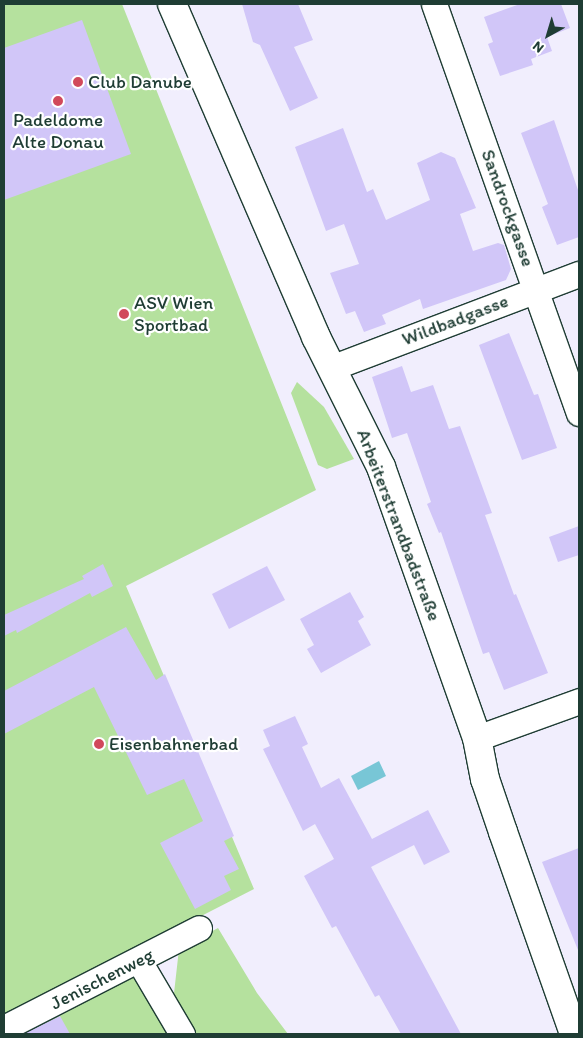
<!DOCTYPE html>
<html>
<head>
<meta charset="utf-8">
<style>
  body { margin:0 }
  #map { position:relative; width:583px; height:1038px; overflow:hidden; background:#f1eefd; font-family:Itim,sans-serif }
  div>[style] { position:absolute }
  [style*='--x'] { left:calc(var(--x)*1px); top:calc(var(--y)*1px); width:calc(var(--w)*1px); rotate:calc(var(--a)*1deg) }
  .green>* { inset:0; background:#b5e19e }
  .water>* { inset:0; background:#78c6d6 }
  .building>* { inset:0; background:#d1c6f8 }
  .roads { filter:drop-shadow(1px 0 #1f3d34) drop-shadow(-1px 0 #1f3d34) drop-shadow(0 1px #1f3d34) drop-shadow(0 -1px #1f3d34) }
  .street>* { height:25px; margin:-12.5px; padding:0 12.5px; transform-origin:12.5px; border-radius:12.5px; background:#fff }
  .secondary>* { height:28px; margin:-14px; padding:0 14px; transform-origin:14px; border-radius:14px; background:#fff }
  .dots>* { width:14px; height:14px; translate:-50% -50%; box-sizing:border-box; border:2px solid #fff; border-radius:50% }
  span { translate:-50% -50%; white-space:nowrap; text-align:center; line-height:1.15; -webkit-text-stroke:4.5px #fff; paint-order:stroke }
  .poi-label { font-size:19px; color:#1f3d34 }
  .left { translate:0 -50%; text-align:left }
  .street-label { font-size:19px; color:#1f3d34 }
  .frame { position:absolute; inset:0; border:5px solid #1f3d34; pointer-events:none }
  .north { position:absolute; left:523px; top:10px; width:50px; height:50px; -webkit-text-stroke:4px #fff; paint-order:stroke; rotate:219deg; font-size:14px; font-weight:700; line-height:20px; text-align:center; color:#1f3d34 }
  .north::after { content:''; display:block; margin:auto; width:18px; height:22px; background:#1f3d34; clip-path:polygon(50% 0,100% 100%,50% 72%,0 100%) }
</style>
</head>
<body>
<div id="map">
  <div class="green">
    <div style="clip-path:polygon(4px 4px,122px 4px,316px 490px,126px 586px,254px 889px,4px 1017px)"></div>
    <div style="clip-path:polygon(297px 382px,324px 407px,354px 459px,327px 469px,318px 465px,291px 393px)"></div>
    <div style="clip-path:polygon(218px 928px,257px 993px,288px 1034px,191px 1034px,173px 1002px,179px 949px)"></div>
    <div style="clip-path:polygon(134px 970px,172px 1034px,5px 1034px)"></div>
  </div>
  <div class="water">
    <div style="clip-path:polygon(379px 761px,386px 776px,358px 790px,351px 776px)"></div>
  </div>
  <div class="building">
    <div style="clip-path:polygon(242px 4px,298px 4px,313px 40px,294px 47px,318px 98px,290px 111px,260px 45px,253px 42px)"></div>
    <div style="clip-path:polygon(520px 4px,561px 4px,570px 28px,547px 37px,552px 51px,531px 59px,533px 65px,500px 76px,488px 44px,493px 42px,484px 17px)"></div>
    <div style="clip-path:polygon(82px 20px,131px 154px,4px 200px,4px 48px)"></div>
    <div style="clip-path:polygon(554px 120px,579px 193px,579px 237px,557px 245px,542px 207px,548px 204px,521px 133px)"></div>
    <div style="clip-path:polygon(343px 128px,367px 192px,373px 189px,386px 220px,430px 200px,417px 163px,441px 152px,455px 158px,476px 208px,460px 214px,473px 251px,498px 243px,504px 245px,511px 269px,506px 280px,423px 309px,420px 299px,382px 315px,386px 324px,364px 332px,355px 311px,346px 314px,330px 273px,359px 264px,344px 224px,326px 231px,295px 147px)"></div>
    <div style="clip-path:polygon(509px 333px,534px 395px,538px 394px,557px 448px,522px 460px,479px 345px)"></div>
    <div style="clip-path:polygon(402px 366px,411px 392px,433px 385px,449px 429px,460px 426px,492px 513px,485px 515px,514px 595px,516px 594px,548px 673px,504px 690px,489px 652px,483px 654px,441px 532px,439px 533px,427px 504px,431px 502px,407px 433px,392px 438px,372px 377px)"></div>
    <div style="clip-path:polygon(579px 526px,579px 555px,558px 562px,549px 537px)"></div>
    <div style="clip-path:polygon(103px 564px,113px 586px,92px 597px,90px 593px,17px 633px,16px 630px,4px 636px,4px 615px,84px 579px,82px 576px)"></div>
    <div style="clip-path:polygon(267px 566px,285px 600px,229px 629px,212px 594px)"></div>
    <div style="clip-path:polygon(350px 592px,364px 617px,358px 621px,371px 645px,321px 673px,307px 649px,314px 645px,300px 619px)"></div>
    <div style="clip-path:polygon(126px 627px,156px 680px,165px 674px,234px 836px,224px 841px,239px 869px,224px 876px,231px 890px,195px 909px,160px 843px,203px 821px,184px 779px,147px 795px,94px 687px,4px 734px,4px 691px)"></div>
    <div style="clip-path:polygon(295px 716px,308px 744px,302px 747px,321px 788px,339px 778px,372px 839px,428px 810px,450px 852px,424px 865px,414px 845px,371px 867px,461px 1034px,401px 1034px,379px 995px,375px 997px,336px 926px,332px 928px,304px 876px,334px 859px,315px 824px,303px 831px,263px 749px,270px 746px,263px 730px)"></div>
    <div style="clip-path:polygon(579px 848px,579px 950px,578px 950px,542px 862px)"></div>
    <div style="clip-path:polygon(60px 1016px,70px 1034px,23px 1034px)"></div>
  </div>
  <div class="roads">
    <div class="street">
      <div style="--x:434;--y:4;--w:434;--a:70.5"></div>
      <div style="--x:331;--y:368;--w:265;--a:-20.8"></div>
      <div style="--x:477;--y:738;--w:109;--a:-19.9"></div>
      <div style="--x:139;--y:961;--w:85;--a:59.5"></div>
      <div style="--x:4;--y:1028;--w:219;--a:-27.1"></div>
    </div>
    <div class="secondary">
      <div style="--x:172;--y:4;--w:363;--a:66.6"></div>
      <div style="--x:316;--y:337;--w:145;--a:63.4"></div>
      <div style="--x:381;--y:467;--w:288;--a:70.5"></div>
      <div style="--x:477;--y:738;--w:42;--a:79"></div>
      <div style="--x:485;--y:779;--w:56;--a:71.2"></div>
      <div style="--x:503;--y:832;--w:214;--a:70.6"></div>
    </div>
  </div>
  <div class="dots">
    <div style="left:78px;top:82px;background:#d1495b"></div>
    <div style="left:58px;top:101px;background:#d1495b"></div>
    <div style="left:124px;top:314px;background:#d1495b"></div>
    <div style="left:99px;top:744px;background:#d1495b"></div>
  </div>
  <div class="poi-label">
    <span class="left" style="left:88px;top:82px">Club Danube</span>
    <span style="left:58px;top:131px">Padeldome<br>Alte Donau</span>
    <span class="left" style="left:134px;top:314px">ASV Wien<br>Sportbad</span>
    <span class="left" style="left:109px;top:744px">Eisenbahnerbad</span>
  </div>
  <div class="street-label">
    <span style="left:508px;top:208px;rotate:70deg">Sandrockgasse</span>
    <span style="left:455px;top:320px;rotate:-21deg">Wildbadgasse</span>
    <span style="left:399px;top:525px;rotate:69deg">Arbeiterstrandbadstraße</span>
    <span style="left:102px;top:979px;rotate:-27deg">Jenischenweg</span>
  </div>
  <div class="frame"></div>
  <div class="north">N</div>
</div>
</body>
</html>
